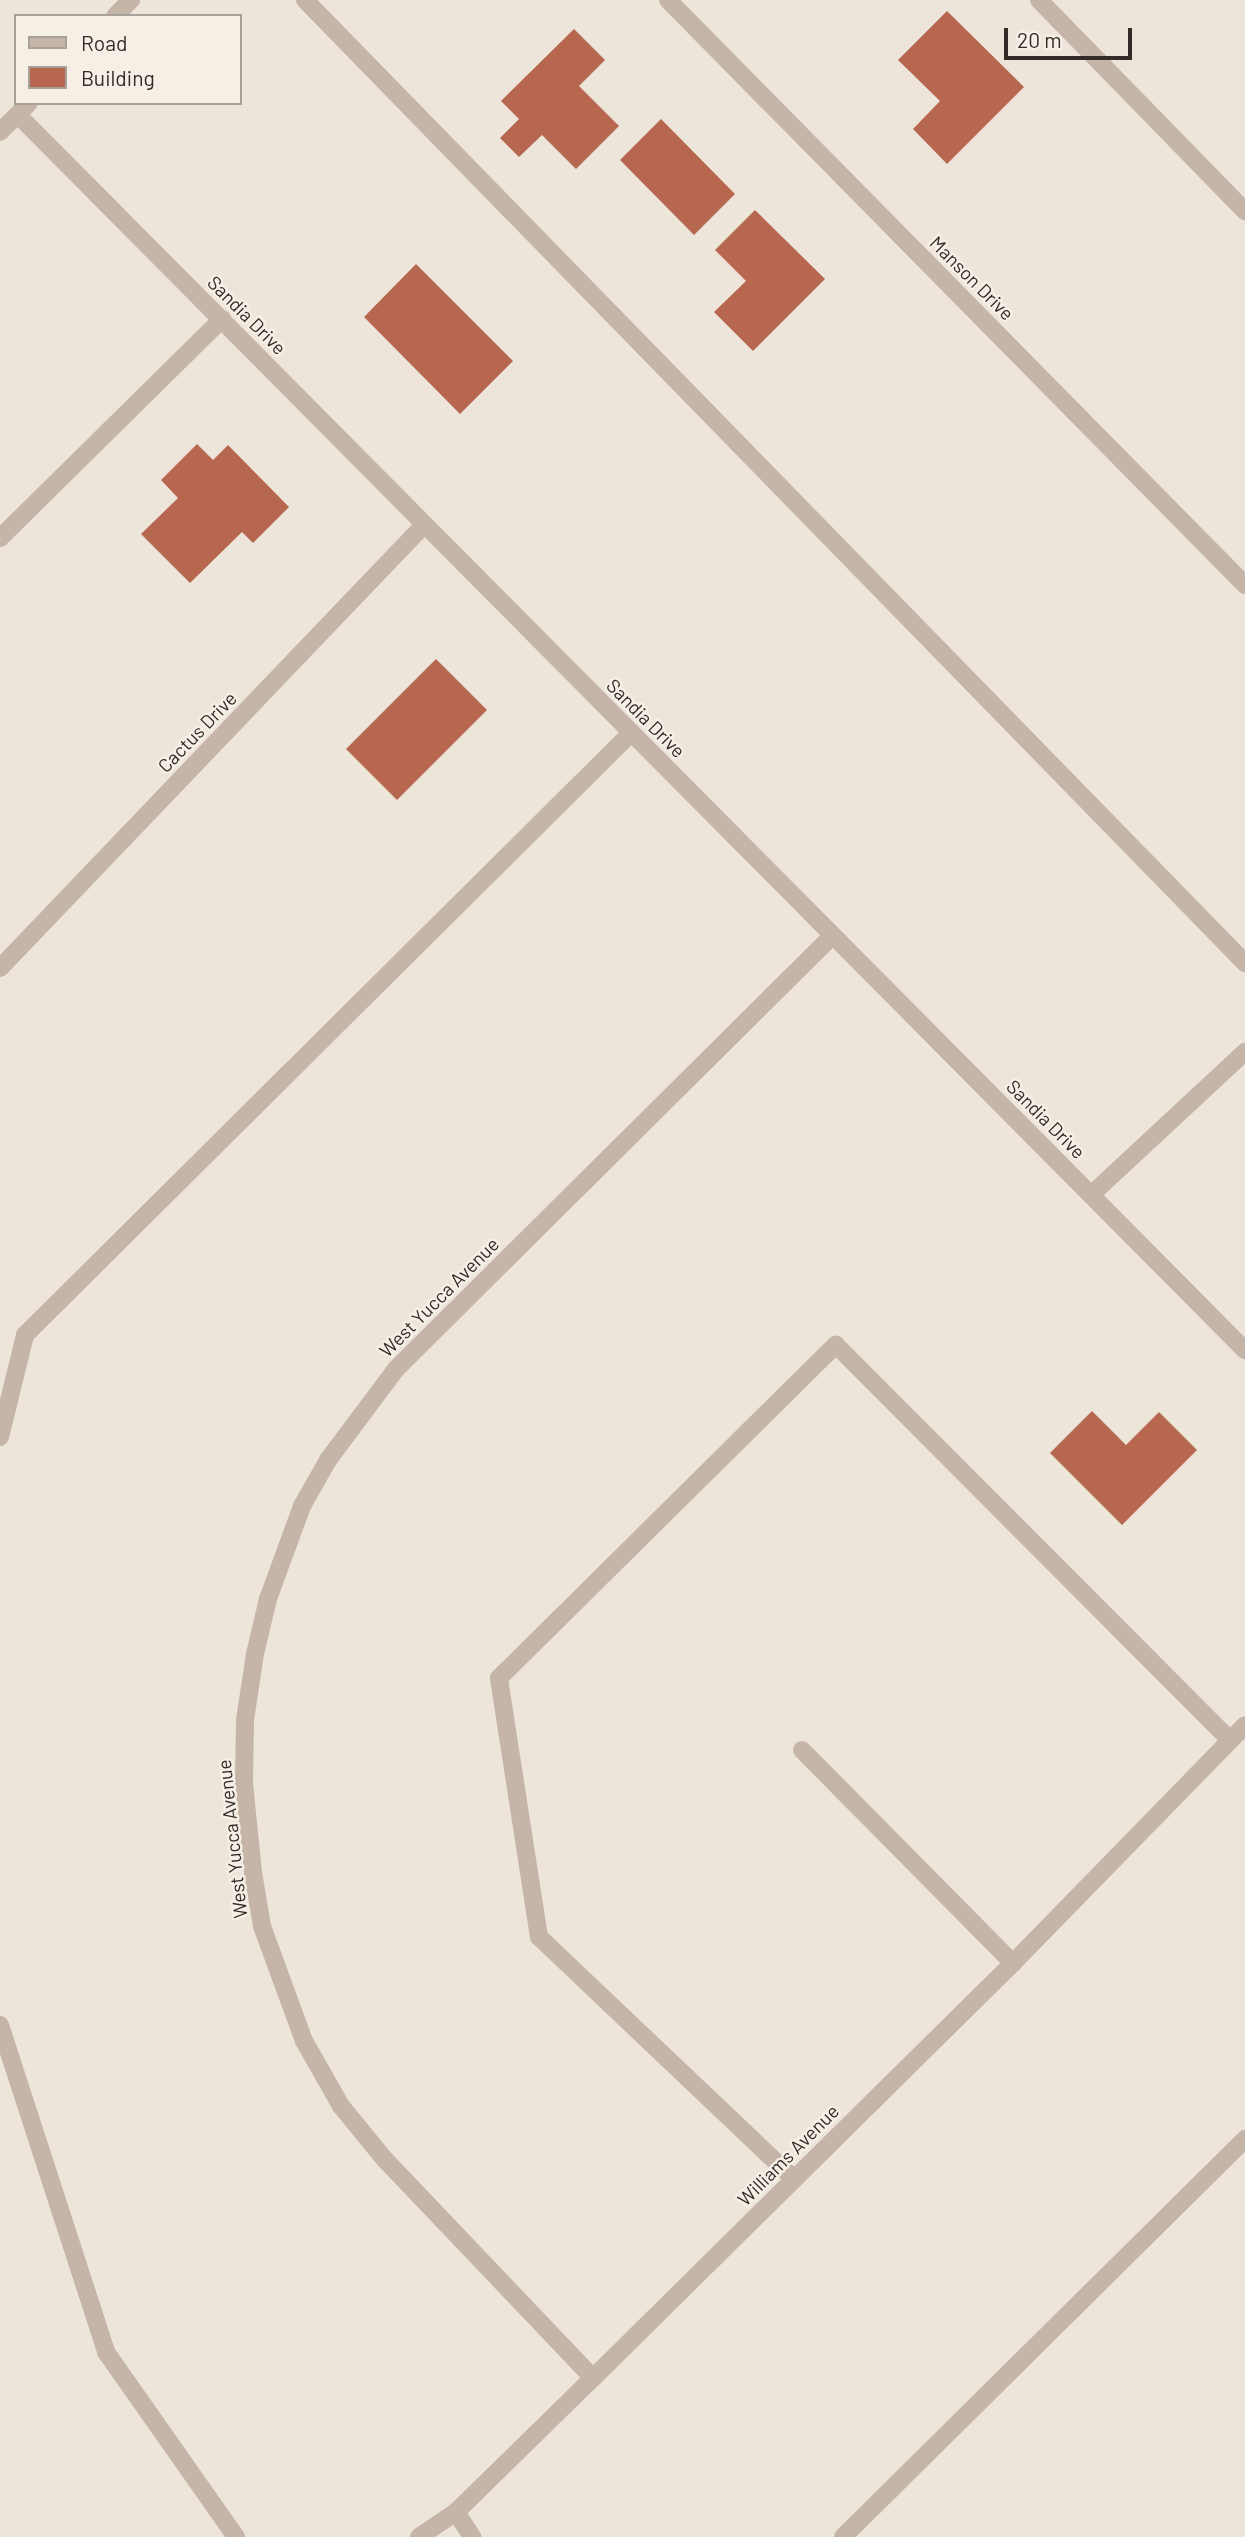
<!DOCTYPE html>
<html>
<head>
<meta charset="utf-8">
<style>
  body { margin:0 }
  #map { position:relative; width:1245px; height:2537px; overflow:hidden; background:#eee5da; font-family:Barlow,sans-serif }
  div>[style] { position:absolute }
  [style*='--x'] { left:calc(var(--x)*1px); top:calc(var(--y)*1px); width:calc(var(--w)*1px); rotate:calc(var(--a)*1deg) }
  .building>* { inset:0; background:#b7674f }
  .service>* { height:18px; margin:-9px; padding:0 9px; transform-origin:9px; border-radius:9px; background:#c4b5a8 }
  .minor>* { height:18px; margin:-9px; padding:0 9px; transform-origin:9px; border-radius:9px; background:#c4b5a8 }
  span { translate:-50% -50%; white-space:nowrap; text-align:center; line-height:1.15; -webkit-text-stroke:5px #f6efe6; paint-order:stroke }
  .street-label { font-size:19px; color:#322b27 }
  .legend { position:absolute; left:14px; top:14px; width:228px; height:91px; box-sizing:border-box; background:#f6efe6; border:2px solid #a8a19a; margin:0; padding:9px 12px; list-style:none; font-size:21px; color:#322b27 }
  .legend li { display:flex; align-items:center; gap:14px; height:35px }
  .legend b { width:35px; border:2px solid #a8a19a }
  .scale { position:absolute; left:1004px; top:28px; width:128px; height:32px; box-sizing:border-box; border:4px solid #322b27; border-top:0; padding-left:9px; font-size:21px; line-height:24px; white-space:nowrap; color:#322b27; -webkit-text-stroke:5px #f6efe6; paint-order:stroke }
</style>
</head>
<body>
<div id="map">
  <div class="building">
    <div style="clip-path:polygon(947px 11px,1024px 87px,947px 164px,913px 129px,940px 101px,898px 60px)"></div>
    <div style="clip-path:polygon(574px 29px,605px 60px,579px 86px,619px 126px,576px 169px,542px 135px,519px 157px,500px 138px,519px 119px,501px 101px)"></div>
    <div style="clip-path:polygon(661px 119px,735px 194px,694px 235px,620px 160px)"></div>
    <div style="clip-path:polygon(755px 210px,825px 279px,753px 351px,714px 312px,746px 281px,715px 250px)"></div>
    <div style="clip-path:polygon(416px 264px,513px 361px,460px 414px,364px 317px)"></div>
    <div style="clip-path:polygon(197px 444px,213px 460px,228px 445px,289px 507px,253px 543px,242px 532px,190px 583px,141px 534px,178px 498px,161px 480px)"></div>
    <div style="clip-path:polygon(436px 659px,487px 710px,397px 800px,346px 749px)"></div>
    <div style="clip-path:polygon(1092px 1411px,1126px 1445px,1159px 1412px,1197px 1450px,1122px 1525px,1050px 1453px)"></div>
  </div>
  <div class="service">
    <div style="--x:305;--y:0;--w:1346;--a:45.69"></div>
    <div style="--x:1039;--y:0;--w:295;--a:45.7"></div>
    <div style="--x:0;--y:538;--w:312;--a:-44.6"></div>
    <div style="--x:0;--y:1437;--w:105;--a:-76.2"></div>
    <div style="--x:25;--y:1335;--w:854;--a:-44.81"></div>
    <div style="--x:0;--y:2025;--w:344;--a:72"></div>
    <div style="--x:106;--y:2352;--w:226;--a:54.9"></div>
    <div style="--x:793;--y:2178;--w:350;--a:-136.5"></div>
    <div style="--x:539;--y:1937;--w:262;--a:-98.8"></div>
    <div style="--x:499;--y:1678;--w:474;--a:-44.7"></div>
    <div style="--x:836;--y:1345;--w:558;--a:45.07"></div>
    <div style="--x:843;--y:2537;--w:566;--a:-44.71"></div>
  </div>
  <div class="minor">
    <div style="--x:668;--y:0;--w:822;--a:45.39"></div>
    <div style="--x:115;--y:16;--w:23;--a:-45"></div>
    <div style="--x:18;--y:115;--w:1741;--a:45.19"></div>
    <div style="--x:0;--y:132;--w:41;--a:-45"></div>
    <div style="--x:0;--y:968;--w:613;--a:-46.26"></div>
    <div style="--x:1092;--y:1194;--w:209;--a:-42.9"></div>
    <div style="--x:802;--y:1750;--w:300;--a:45.3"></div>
    <div style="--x:593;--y:2378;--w:300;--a:-133.6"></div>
    <div style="--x:386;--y:2161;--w:71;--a:-129.3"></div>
    <div style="--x:341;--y:2106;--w:75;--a:-119.6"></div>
    <div style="--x:304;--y:2041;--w:122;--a:-110.1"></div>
    <div style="--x:262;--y:1926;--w:55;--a:-99.5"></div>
    <div style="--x:253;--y:1872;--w:88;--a:-95.8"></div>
    <div style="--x:244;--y:1784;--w:64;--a:-89.1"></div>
    <div style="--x:245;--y:1720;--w:67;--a:-81.4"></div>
    <div style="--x:255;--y:1654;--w:57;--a:-76.7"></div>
    <div style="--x:268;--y:1599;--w:99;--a:-69.9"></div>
    <div style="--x:302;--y:1506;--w:53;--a:-60.5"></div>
    <div style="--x:328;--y:1460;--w:114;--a:-53.2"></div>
    <div style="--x:396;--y:1369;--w:613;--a:-44.8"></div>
    <div style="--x:456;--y:2512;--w:30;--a:57"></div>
    <div style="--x:419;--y:2537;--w:45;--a:-34"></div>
    <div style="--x:456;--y:2512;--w:192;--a:-44.4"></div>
    <div style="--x:593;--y:2378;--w:590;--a:-44.66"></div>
    <div style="--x:1013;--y:1963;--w:332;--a:-45.7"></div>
  </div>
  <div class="street-label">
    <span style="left:972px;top:278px;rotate:45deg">Manson Drive</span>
    <span style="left:247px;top:315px;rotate:45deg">Sandia Drive</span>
    <span style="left:646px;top:718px;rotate:45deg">Sandia Drive</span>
    <span style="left:197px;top:732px;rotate:-46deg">Cactus Drive</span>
    <span style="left:1046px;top:1119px;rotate:45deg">Sandia Drive</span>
    <span style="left:439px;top:1297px;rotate:-45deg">West Yucca Avenue</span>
    <span style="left:232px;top:1839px;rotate:-96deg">West Yucca Avenue</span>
    <span style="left:788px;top:2155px;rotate:-45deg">Williams Avenue</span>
  </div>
  <ul class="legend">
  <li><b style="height:9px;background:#c4b5a8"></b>Road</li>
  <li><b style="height:19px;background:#b7674f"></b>Building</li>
  </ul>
  <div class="scale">20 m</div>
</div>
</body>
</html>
